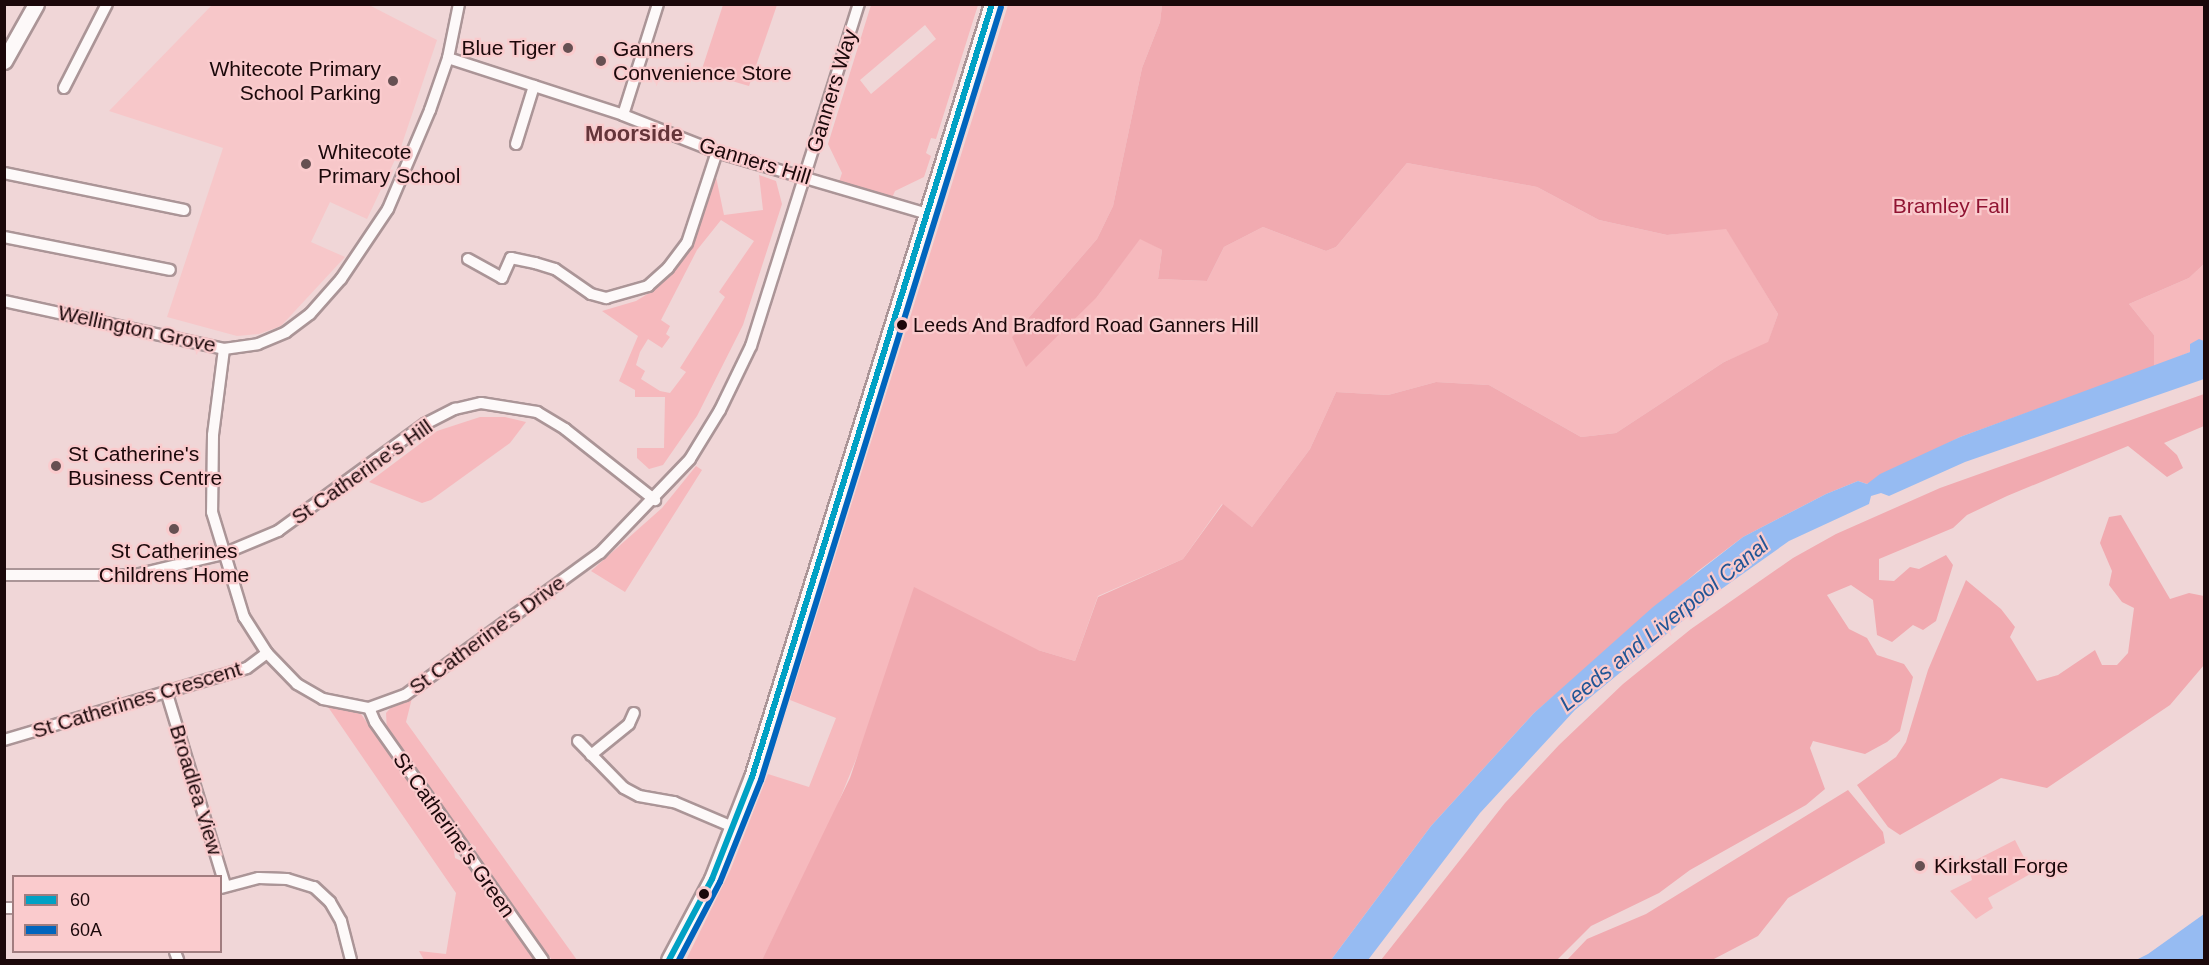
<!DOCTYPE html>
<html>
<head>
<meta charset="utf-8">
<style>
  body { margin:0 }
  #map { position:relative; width:2209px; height:965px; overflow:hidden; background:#f0d6d7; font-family:Helvetica,sans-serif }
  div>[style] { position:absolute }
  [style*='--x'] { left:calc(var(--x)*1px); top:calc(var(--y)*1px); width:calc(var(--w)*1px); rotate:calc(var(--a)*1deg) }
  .built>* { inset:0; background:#f7c7c9 }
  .green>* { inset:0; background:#f6b9bd }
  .forest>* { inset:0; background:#f1aab0 }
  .water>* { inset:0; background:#96bbf2 }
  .roads { filter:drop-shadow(2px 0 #ab9597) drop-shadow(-2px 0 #ab9597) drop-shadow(0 2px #ab9597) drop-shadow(0 -2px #ab9597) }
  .street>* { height:10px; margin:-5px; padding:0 5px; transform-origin:5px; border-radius:5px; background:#fdf9f9 }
  .secondary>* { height:15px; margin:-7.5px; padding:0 7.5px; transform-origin:7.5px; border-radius:7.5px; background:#fdf9f9 }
  .bus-1>* { height:6px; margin:-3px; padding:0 3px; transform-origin:3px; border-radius:3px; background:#01a1c4 }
  .bus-2>* { height:6px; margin:-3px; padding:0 3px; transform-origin:3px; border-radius:3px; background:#0065bd }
  .dots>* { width:16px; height:16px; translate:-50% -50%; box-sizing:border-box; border:3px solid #facbcd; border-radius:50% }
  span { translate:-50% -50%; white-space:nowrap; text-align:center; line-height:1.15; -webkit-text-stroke:4.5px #facbcd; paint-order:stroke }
  .bus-label { font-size:20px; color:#1b080a }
  .left { translate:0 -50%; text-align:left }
  .poi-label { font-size:21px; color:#1b080a }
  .right { translate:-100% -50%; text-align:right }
  .street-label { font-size:21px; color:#1b080a }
  .park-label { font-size:21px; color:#901432 }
  .neighbourhood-label { font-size:22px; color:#64353a; font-weight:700 }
  .water-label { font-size:22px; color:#215595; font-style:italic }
  .frame { position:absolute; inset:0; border:6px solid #1b080a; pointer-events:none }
  .legend { position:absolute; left:12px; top:875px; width:210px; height:78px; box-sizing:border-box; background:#facbcd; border:2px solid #a17d7f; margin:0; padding:8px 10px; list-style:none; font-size:18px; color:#1b080a }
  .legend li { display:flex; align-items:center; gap:12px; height:30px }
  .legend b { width:30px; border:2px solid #a17d7f }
</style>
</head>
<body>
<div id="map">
  <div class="built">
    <div style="clip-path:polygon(212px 5px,369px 5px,437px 40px,401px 147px,367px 219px,330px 202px,311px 242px,345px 257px,281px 326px,259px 334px,237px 336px,167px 317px,223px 148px,109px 111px)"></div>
  </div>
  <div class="green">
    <div style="clip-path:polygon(723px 5px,777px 5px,749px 86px,701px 72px)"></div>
    <div style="clip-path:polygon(evenodd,871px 5px,978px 5px,936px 139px,931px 138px,926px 153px,931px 156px,924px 177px,895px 191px,892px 198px,839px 182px,842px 173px,828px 144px,871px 5px,925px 25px,936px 39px,871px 94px,860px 80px,925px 25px)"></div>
    <div style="clip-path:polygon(1008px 5px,1162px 5px,1160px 22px,1142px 68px,1113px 206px,1097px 239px,1012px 337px,1097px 297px,1140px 238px,1162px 250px,1158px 279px,1207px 281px,1224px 247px,1263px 227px,1326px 251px,1336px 247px,1407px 163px,1537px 187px,1599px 220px,1667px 235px,1726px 228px,1778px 314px,1768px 343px,1724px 362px,1616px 433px,1581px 437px,1489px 385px,1436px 382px,1388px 395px,1336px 392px,1310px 449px,1252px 527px,1222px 504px,1183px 559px,1098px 596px,1075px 661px,1038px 650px,868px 730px,828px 828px,762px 960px,686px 960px,730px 871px,768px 774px,809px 787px,836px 718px,790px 700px)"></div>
    <div style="clip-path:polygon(evenodd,759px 175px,776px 181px,782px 204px,743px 325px,697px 416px,663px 465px,649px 469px,637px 458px,637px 448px,664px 448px,665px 397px,635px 397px,635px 390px,619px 381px,638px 336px,602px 311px,636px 301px,654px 290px,682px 261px,696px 236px,716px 177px,724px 215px,763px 210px,759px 175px,721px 220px,754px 241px,719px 292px,725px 297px,680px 368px,686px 372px,670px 393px,660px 391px,641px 379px,645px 371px,636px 365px,640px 352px,648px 339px,662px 348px,670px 337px,666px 334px,670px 326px,661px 320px,697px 250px,721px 220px)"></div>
    <div style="clip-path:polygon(2204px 264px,2204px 341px,2190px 344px,2190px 352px,2154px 367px,2154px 335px,2129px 304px,2189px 278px)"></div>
    <div style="clip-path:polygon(480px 417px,505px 417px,526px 422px,510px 443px,431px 500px,422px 503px,369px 482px,437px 431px)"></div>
    <div style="clip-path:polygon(696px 466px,702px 470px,625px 592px,591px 571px,662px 508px)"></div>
    <div style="clip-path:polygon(412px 698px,406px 722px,577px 960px,552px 960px,475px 857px,476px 847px,461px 837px,387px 731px,386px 713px,395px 703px)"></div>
    <div style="clip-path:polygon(326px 704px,361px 714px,453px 843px,455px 858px,468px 864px,537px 960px,424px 960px,419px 951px,446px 954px,456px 893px)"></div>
    <div style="clip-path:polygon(2015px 840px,2032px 873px,1988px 898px,1993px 908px,1976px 919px,1950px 891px,1972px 880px,1968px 864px)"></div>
  </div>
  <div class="forest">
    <div style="clip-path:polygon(1162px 5px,2204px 5px,2204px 264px,2189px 278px,2129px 304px,2154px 335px,2154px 367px,1960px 437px,1867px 484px,1858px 481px,1826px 494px,1743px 537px,1698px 571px,1534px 713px,1431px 826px,1331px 960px,762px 960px,850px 778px,914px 587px,1038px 650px,1075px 661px,1098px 597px,1183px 559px,1223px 504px,1252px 527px,1310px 449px,1336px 392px,1388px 395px,1436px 382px,1489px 385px,1581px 437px,1616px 433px,1724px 362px,1768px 342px,1778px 314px,1726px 229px,1667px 235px,1599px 220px,1537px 187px,1407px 163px,1336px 247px,1326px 251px,1263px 227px,1224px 247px,1207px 281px,1158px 279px,1162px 250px,1140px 239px,1097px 297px,1026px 367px,1012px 337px,1097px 239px,1113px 206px,1142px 68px,1160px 22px)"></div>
    <div style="clip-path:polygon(2204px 394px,2204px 426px,2164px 443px,2177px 455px,2183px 468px,2167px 477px,2128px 446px,2007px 496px,1967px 515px,1953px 528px,1879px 559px,1879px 580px,1894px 581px,1910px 567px,1919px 569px,1946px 555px,1953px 565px,1936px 621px,1923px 630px,1913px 625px,1892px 642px,1877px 635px,1873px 600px,1851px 585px,1827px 595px,1849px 629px,1867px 638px,1877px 655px,1904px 664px,1913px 677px,1900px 731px,1887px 742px,1865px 754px,1813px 741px,1810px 748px,1825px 789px,1806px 805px,1690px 870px,1659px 893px,1591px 926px,1557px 960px,1381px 960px,1505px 803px,1559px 745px,1623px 684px,1691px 629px,1793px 558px,1836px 534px,1940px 488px)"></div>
    <div style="clip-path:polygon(2121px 515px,2170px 599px,2189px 593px,2204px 596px,2204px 665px,2170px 705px,2047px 788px,2001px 778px,1900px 835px,1888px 827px,1857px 785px,1896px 757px,1906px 742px,1928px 670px,1966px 580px,2001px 609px,2015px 627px,2010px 637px,2037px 681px,2058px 675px,2095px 650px,2102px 665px,2117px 665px,2128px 653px,2134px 608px,2122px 602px,2109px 585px,2112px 571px,2100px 543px,2109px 517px)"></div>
    <div style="clip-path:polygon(1848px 790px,1883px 832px,1885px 843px,1788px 898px,1758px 936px,1712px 960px,1567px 960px,1587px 939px,1646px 914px)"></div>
  </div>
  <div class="water">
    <div style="clip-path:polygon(2199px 339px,2204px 341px,2204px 379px,1965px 462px,1889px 496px,1881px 493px,1871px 496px,1869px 504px,1789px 541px,1720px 590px,1575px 710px,1480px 813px,1368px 960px,1331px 960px,1431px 826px,1534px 713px,1653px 607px,1743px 537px,1826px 494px,1858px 481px,1867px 484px,1880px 474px,1960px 437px,2190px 352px,2190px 344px)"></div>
    <div style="clip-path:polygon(2204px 914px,2204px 960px,2136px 960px,2148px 954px)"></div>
  </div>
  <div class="roads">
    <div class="street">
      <div style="--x:448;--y:58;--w:184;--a:18"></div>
      <div style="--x:623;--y:115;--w:101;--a:21.5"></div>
      <div style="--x:717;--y:152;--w:220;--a:16.4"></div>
      <div style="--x:64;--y:88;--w:94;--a:-62.9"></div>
      <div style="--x:623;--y:115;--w:116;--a:-72.5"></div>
      <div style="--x:516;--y:144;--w:61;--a:-72.8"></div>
      <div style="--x:4;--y:173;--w:184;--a:11.6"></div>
      <div style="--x:4;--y:237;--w:169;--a:11.2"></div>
      <div style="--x:468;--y:259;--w:39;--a:29"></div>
      <div style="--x:502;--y:278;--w:22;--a:-66"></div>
      <div style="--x:511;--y:258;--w:25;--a:12"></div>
      <div style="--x:535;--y:263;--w:21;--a:17"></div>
      <div style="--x:555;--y:269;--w:44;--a:34.8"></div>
      <div style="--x:591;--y:294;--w:16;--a:15"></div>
      <div style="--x:606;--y:298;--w:44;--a:-15.9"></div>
      <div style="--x:648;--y:286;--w:27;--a:-42"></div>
      <div style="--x:668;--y:268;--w:31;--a:-53"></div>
      <div style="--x:687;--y:243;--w:96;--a:-71.8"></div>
      <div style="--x:4;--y:301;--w:225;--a:12.3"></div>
      <div style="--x:224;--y:349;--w:34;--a:-8"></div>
      <div style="--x:258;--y:344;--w:30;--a:-23"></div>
      <div style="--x:286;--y:332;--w:30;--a:-37"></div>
      <div style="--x:310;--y:314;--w:47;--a:-48.5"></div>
      <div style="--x:341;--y:279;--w:84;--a:-56.1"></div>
      <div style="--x:388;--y:209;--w:108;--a:-67"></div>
      <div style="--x:430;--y:110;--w:55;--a:-70.9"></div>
      <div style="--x:448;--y:58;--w:55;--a:-78.5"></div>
      <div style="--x:224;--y:349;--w:87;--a:97.3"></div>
      <div style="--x:213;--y:435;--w:77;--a:90.7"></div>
      <div style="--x:212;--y:512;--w:110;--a:73.1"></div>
      <div style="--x:244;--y:617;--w:43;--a:57.4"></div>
      <div style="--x:267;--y:653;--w:43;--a:45.9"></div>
      <div style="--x:297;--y:684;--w:30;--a:30"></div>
      <div style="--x:323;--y:699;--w:47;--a:11.1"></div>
      <div style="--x:369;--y:708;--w:38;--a:-20"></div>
      <div style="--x:405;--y:695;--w:241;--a:-36.1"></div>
      <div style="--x:600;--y:553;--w:130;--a:-46.2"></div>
      <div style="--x:690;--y:459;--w:57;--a:-58.5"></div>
      <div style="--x:720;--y:410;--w:71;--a:-64.2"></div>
      <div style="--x:751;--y:346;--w:359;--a:-72.5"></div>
      <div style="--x:4;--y:575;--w:131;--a:0"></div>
      <div style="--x:135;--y:575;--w:90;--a:-13.4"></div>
      <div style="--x:223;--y:554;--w:60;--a:-22.7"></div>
      <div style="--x:278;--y:531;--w:182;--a:-36.1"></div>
      <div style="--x:425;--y:424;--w:34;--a:-27"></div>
      <div style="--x:455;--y:409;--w:27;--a:-13"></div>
      <div style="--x:481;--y:403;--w:57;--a:9.1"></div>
      <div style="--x:537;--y:412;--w:33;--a:31"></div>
      <div style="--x:565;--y:429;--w:115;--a:38.3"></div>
      <div style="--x:167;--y:694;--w:200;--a:73.1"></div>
      <div style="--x:369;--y:708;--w:15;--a:67"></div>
      <div style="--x:375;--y:722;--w:291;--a:54.8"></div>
      <div style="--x:4;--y:740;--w:253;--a:-16.5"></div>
      <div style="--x:247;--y:668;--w:25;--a:-37"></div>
      <div style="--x:578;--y:741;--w:66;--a:45.6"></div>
      <div style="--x:624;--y:788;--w:17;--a:28"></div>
      <div style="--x:639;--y:796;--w:36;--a:10"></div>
      <div style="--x:674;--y:802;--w:64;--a:23"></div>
      <div style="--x:591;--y:755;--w:49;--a:-39.2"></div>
      <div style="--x:629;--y:724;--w:12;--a:-66"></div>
      <div style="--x:221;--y:888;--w:39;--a:-15"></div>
      <div style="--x:259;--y:878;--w:28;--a:2"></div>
      <div style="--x:287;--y:879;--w:28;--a:17"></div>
      <div style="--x:314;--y:887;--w:22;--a:43"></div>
      <div style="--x:330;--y:902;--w:22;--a:60"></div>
      <div style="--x:341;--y:921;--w:40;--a:75.6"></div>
      <div style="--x:4;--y:908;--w:10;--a:0"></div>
      <div style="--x:175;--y:952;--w:9;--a:69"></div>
    </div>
    <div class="secondary">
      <div style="--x:4;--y:61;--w:65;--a:-60.7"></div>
      <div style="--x:669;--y:960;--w:92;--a:-62"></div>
      <div style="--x:712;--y:879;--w:110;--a:-68.6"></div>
      <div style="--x:752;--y:777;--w:809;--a:-72.75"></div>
    </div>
  </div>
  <div class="bus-1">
    <div style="--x:669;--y:960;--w:92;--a:-62"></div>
    <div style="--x:712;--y:879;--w:110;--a:-68.6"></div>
    <div style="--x:752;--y:777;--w:809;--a:-72.75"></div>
  </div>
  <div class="bus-2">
    <div style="--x:679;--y:960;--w:88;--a:-62.3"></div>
    <div style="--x:720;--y:882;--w:110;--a:-68.1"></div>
    <div style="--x:761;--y:780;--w:809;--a:-72.75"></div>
  </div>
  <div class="dots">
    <div style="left:568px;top:48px;background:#665052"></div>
    <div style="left:601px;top:61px;background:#665052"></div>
    <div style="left:393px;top:81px;background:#665052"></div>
    <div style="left:306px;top:164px;background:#665052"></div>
    <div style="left:902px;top:325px;background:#1b080a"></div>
    <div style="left:56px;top:466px;background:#665052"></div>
    <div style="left:174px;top:529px;background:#665052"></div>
    <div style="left:1920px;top:866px;background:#665052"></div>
    <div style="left:704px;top:894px;background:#1b080a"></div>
  </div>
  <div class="bus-label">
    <span class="left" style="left:913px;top:325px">Leeds And Bradford Road Ganners Hill</span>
  </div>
  <div class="poi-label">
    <span class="right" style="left:556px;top:48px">Blue Tiger</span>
    <span class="left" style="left:613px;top:61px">Ganners<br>Convenience Store</span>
    <span class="right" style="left:381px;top:81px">Whitecote Primary<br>School Parking</span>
    <span class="left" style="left:318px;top:164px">Whitecote<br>Primary School</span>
    <span class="left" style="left:68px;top:466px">St Catherine's<br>Business Centre</span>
    <span style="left:174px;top:563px">St Catherines<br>Childrens Home</span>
    <span class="left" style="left:1934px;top:866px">Kirkstall Forge</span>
  </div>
  <div class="street-label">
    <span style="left:832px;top:91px;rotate:-73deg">Ganners Way</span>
    <span style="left:755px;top:161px;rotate:17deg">Ganners Hill</span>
    <span style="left:137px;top:329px;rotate:12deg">Wellington Grove</span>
    <span style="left:362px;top:472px;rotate:-35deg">St Catherine's Hill</span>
    <span style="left:487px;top:635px;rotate:-36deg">St Catherine's Drive</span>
    <span style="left:137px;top:700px;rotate:-17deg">St Catherines Crescent</span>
    <span style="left:196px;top:790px;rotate:73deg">Broadlea View</span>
    <span style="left:454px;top:835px;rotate:55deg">St Catherine's Green</span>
  </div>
  <div class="park-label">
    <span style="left:1951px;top:206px">Bramley Fall</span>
  </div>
  <div class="neighbourhood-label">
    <span style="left:634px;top:134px">Moorside</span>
  </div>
  <div class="water-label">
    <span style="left:1664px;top:624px;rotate:-39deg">Leeds and Liverpool Canal</span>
  </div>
  <div class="frame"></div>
  <ul class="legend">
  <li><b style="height:8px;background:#01a1c4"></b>60</li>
  <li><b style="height:8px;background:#0065bd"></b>60A</li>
  </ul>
</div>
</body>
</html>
